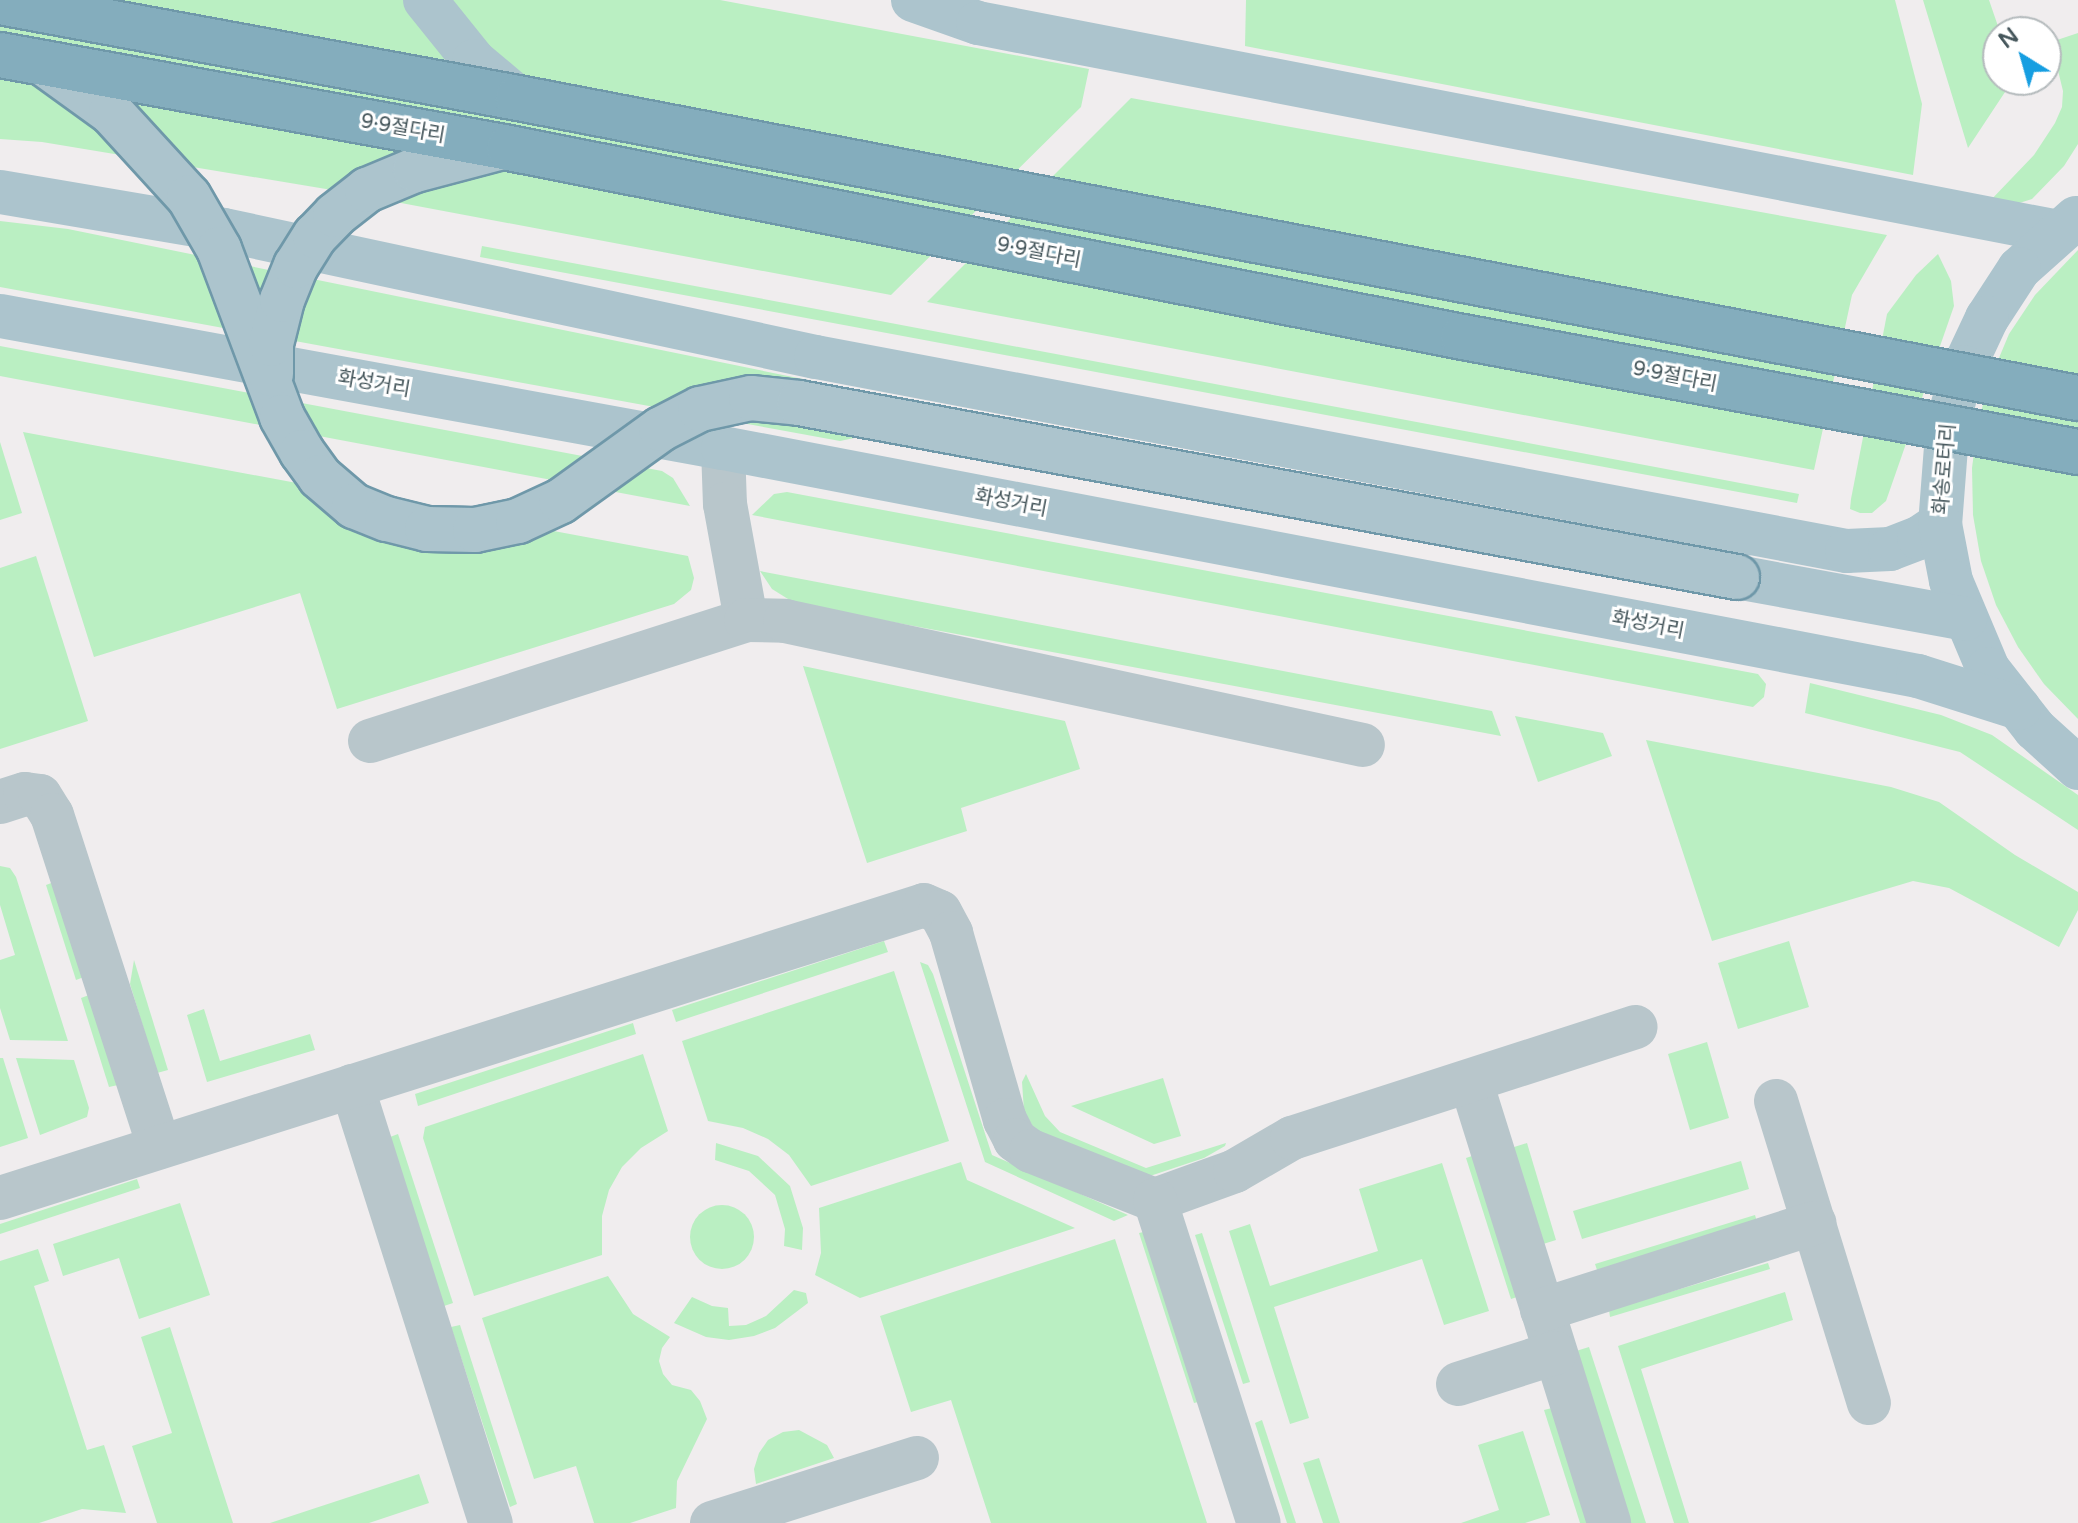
<!DOCTYPE html>
<html>
<head>
<meta charset="utf-8">
<style>
  body { margin:0 }
  #map { position:relative; width:2078px; height:1523px; overflow:hidden; background:#f0edee; font-family:"Varela Round","Noto Sans KR",sans-serif }
  div>[style] { position:absolute }
  [style*='--x'] { left:calc(var(--x)*1px); top:calc(var(--y)*1px); width:calc(var(--w)*1px); rotate:calc(var(--a)*1deg) }
  .green>* { inset:0; background:#baefc2 }
  .round { border-radius:50% }
  .street>* { height:44px; margin:-22px; padding:0 22px; transform-origin:22px; border-radius:22px; background:#b8c6cb }
  .primary>* { height:44px; margin:-22px; padding:0 22px; transform-origin:22px; border-radius:22px; background:#acc4cd }
  .bridges { filter:drop-shadow(2px 0 #6f98a9) drop-shadow(-2px 0 #6f98a9) drop-shadow(0 2px #6f98a9) drop-shadow(0 -2px #6f98a9) }
  .primary-bridge>* { height:44px; margin:-22px; padding:0 22px; transform-origin:22px; border-radius:22px; background:#acc4cd }
  .highway-bridge>* { height:44px; margin:-22px; padding:0 22px; transform-origin:22px; border-radius:22px; background:#84adbd }
  span { translate:-50% -50%; white-space:nowrap; text-align:center; line-height:1.15; -webkit-text-stroke:6px #fff; paint-order:stroke }
  .street-label { font-size:20px; color:#45565b }
  .north { position:absolute; left:1982px; top:16px; width:80px; height:80px; box-sizing:border-box; background:#fff; border:2px solid #b5bbbd; border-radius:50%; rotate:323deg; font-size:22px; font-weight:700; line-height:32px; text-align:center; color:#45565b }
  .north::after { content:''; display:block; margin:auto; width:28px; height:36px; background:#169ee1; clip-path:polygon(50% 0,100% 100%,50% 72%,0 100%) }
</style>
</head>
<body>
<div id="map">
  <div class="green">
    <div style="clip-path:polygon(0 0,720px 0,1089px 69px,1081px 107px,891px 295px,332px 190px,42px 142px,0 139px)"></div>
    <div style="clip-path:polygon(1246px 0,1895px 0,1922px 104px,1913px 175px,1245px 46px)"></div>
    <div style="clip-path:polygon(1923px 0,1989px 0,2000px 32px,1998px 80px,2009px 80px,2009px 86px,1968px 148px)"></div>
    <div style="clip-path:polygon(2078px 33px,2078px 144px,2064px 166px,2032px 199px,2013px 205px,1988px 203px,2034px 155px,2055px 123px,2062px 107px,2063px 91px,2051px 42px)"></div>
    <div style="clip-path:polygon(1131px 98px,1887px 235px,1852px 295px,1814px 470px,927px 302px)"></div>
    <div style="clip-path:polygon(0 221px,68px 229px,852px 389px,864px 395px,868px 405px,859px 437px,840px 441px,0 287px)"></div>
    <div style="clip-path:polygon(482px 246px,1799px 494px,1797px 503px,480px 257px)"></div>
    <div style="clip-path:polygon(2078px 250px,2078px 719px,2044px 684px,2018px 647px,1996px 605px,1981px 561px,1973px 515px,1972px 468px,1978px 422px,1991px 377px,2009px 334px,2035px 295px)"></div>
    <div style="clip-path:polygon(1938px 254px,1951px 281px,1954px 306px,1886px 501px,1872px 513px,1860px 513px,1850px 509px,1851px 499px,1887px 314px,1916px 275px)"></div>
    <div style="clip-path:polygon(0 346px,662px 471px,673px 478px,690px 506px,0 376px)"></div>
    <div style="clip-path:polygon(23px 432px,688px 556px,694px 578px,691px 590px,674px 604px,337px 709px,300px 593px,94px 657px)"></div>
    <div style="clip-path:polygon(0 442px,22px 513px,0 520px)"></div>
    <div style="clip-path:polygon(787px 492px,1758px 674px,1766px 684px,1764px 697px,1753px 707px,752px 515px,774px 494px)"></div>
    <div style="clip-path:polygon(36px 556px,88px 721px,0 749px,0 568px)"></div>
    <div style="clip-path:polygon(760px 571px,1492px 711px,1501px 736px,796px 604px,772px 589px)"></div>
    <div style="clip-path:polygon(803px 666px,1065px 721px,1080px 769px,961px 808px,967px 831px,867px 863px)"></div>
    <div style="clip-path:polygon(1810px 683px,1941px 715px,1992px 735px,2078px 795px,2078px 830px,1960px 752px,1805px 713px)"></div>
    <div style="clip-path:polygon(1515px 716px,1603px 733px,1612px 756px,1538px 782px)"></div>
    <div style="clip-path:polygon(1646px 740px,1891px 787px,1939px 802px,2015px 855px,2078px 892px,2078px 910px,2059px 947px,1949px 888px,1913px 881px,1712px 941px)"></div>
    <div style="clip-path:polygon(0 866px,10px 868px,16px 877px,68px 1041px,10px 1040px,0 1008px,0 960px,15px 955px,0 905px)"></div>
    <div style="clip-path:polygon(54px 882px,84px 977px,76px 980px,46px 885px)"></div>
    <div style="clip-path:polygon(884px 941px,888px 952px,676px 1022px,672px 1010px)"></div>
    <div style="clip-path:polygon(1789px 941px,1809px 1007px,1738px 1029px,1718px 963px)"></div>
    <div style="clip-path:polygon(134px 960px,168px 1070px,157px 1073px,130px 984px)"></div>
    <div style="clip-path:polygon(920px 962px,928px 965px,933px 974px,992px 1155px,1128px 1215px,1114px 1221px,985px 1162px)"></div>
    <div style="clip-path:polygon(894px 971px,949px 1141px,811px 1186px,789px 1155px,768px 1139px,743px 1128px,708px 1121px,682px 1041px)"></div>
    <div style="clip-path:polygon(89px 995px,118px 1085px,109px 1087px,81px 998px)"></div>
    <div style="clip-path:polygon(204px 1009px,220px 1061px,310px 1034px,315px 1050px,207px 1082px,187px 1015px)"></div>
    <div style="clip-path:polygon(633px 1023px,636px 1034px,418px 1106px,415px 1094px)"></div>
    <div style="clip-path:polygon(1707px 1042px,1729px 1118px,1690px 1130px,1668px 1054px)"></div>
    <div style="clip-path:polygon(643px 1054px,668px 1131px,641px 1148px,622px 1167px,609px 1190px,602px 1216px,602px 1255px,474px 1296px,423px 1138px,425px 1127px)"></div>
    <div style="clip-path:polygon(0 1058px,3px 1058px,28px 1138px,0 1147px)"></div>
    <div style="clip-path:polygon(16px 1058px,74px 1060px,89px 1108px,87px 1117px,40px 1135px)"></div>
    <div style="clip-path:polygon(1026px 1074px,1045px 1116px,1060px 1132px,1146px 1168px,1226px 1143px,1225px 1146px,1204px 1158px,1147px 1177px,1036px 1132px,1024px 1111px,1022px 1082px)"></div>
    <div style="clip-path:polygon(1163px 1078px,1181px 1136px,1154px 1144px,1071px 1106px)"></div>
    <div style="clip-path:polygon(398px 1134px,453px 1303px,444px 1306px,390px 1137px)"></div>
    <div style="clip-path:polygon(716px 1143px,758px 1156px,790px 1186px,803px 1228px,802px 1250px,784px 1246px,785px 1229px,775px 1195px,749px 1171px,715px 1160px)"></div>
    <div style="clip-path:polygon(1527px 1143px,1556px 1240px,1540px 1245px,1511px 1148px)"></div>
    <div style="clip-path:polygon(1472px 1156px,1517px 1297px,1511px 1299px,1466px 1158px)"></div>
    <div style="clip-path:polygon(1741px 1161px,1749px 1189px,1582px 1239px,1573px 1211px)"></div>
    <div style="clip-path:polygon(961px 1162px,967px 1180px,1075px 1228px,860px 1298px,815px 1275px,821px 1253px,819px 1208px)"></div>
    <div style="clip-path:polygon(1442px 1163px,1489px 1311px,1444px 1325px,1422px 1259px,1274px 1307px,1309px 1418px,1290px 1424px,1229px 1231px,1250px 1224px,1270px 1286px,1378px 1251px,1359px 1189px)"></div>
    <div style="clip-path:polygon(137px 1179px,140px 1188px,0 1234px,0 1224px)"></div>
    <div style="clip-path:polygon(180px 1203px,210px 1295px,139px 1319px,119px 1258px,63px 1276px,53px 1244px)"></div>
    <div class="round" style="left:690px;top:1205px;width:64px;height:64px"></div>
    <div style="clip-path:polygon(1755px 1215px,1757px 1222px,1597px 1270px,1595px 1264px)"></div>
    <div style="clip-path:polygon(1148px 1231px,1202px 1401px,1194px 1403px,1139px 1233px)"></div>
    <div style="clip-path:polygon(1202px 1233px,1250px 1382px,1243px 1384px,1195px 1235px)"></div>
    <div style="clip-path:polygon(1115px 1239px,1207px 1523px,991px 1523px,951px 1400px,911px 1412px,880px 1316px)"></div>
    <div style="clip-path:polygon(38px 1249px,49px 1281px,34px 1286px,87px 1450px,104px 1445px,126px 1513px,82px 1509px,39px 1523px,0 1523px,0 1261px)"></div>
    <div style="clip-path:polygon(1768px 1263px,1770px 1269px,1610px 1317px,1609px 1310px)"></div>
    <div style="clip-path:polygon(608px 1276px,633px 1314px,670px 1337px,662px 1348px,659px 1361px,663px 1374px,672px 1385px,691px 1390px,700px 1401px,707px 1419px,677px 1481px,676px 1508px,630px 1523px,594px 1523px,576px 1466px,534px 1479px,482px 1318px)"></div>
    <div style="clip-path:polygon(794px 1290px,806px 1293px,808px 1303px,775px 1328px,754px 1336px,729px 1340px,706px 1337px,674px 1323px,692px 1297px,712px 1306px,728px 1308px,729px 1326px,746px 1325px,766px 1316px)"></div>
    <div style="clip-path:polygon(1785px 1292px,1793px 1320px,1641px 1369px,1689px 1523px,1674px 1523px,1618px 1346px)"></div>
    <div style="clip-path:polygon(460px 1325px,517px 1504px,510px 1507px,451px 1327px)"></div>
    <div style="clip-path:polygon(170px 1327px,233px 1523px,157px 1523px,132px 1446px,172px 1433px,141px 1337px)"></div>
    <div style="clip-path:polygon(1589px 1347px,1646px 1523px,1631px 1523px,1576px 1351px)"></div>
    <div style="clip-path:polygon(1552px 1408px,1589px 1523px,1580px 1523px,1544px 1410px)"></div>
    <div style="clip-path:polygon(1262px 1420px,1296px 1523px,1287px 1523px,1255px 1423px)"></div>
    <div style="clip-path:polygon(799px 1430px,827px 1445px,834px 1458px,756px 1484px,754px 1469px,759px 1453px,768px 1440px,783px 1432px)"></div>
    <div style="clip-path:polygon(1523px 1431px,1550px 1515px,1525px 1523px,1461px 1523px,1499px 1510px,1478px 1445px)"></div>
    <div style="clip-path:polygon(1319px 1458px,1340px 1523px,1323px 1523px,1303px 1463px)"></div>
    <div style="clip-path:polygon(419px 1474px,429px 1503px,369px 1523px,270px 1523px)"></div>
  </div>
  <div class="street">
    <div style="--x:723;--y:448;--w:56;--a:88"></div>
    <div style="--x:725;--y:504;--w:118;--a:79.7"></div>
    <div style="--x:370;--y:741;--w:395;--a:-17.8"></div>
    <div style="--x:746;--y:620;--w:39;--a:1"></div>
    <div style="--x:785;--y:621;--w:591;--a:12.11"></div>
    <div style="--x:0;--y:802;--w:26;--a:-18"></div>
    <div style="--x:25;--y:794;--w:15;--a:8"></div>
    <div style="--x:40;--y:796;--w:22;--a:58"></div>
    <div style="--x:52;--y:815;--w:349;--a:72.1"></div>
    <div style="--x:1471;--y:1082;--w:462;--a:72.6"></div>
    <div style="--x:352;--y:1086;--w:459;--a:72.4"></div>
    <div style="--x:1776;--y:1101;--w:316;--a:72.9"></div>
    <div style="--x:0;--y:1198;--w:969;--a:-17.59"></div>
    <div style="--x:924;--y:905;--w:17;--a:24"></div>
    <div style="--x:940;--y:912;--w:24;--a:62"></div>
    <div style="--x:951;--y:933;--w:195;--a:73.9"></div>
    <div style="--x:1005;--y:1120;--w:22;--a:63"></div>
    <div style="--x:1015;--y:1140;--w:19;--a:35"></div>
    <div style="--x:1031;--y:1151;--w:133;--a:21.6"></div>
    <div style="--x:1155;--y:1200;--w:85;--a:-19.9"></div>
    <div style="--x:1235;--y:1171;--w:66;--a:-30.1"></div>
    <div style="--x:1292;--y:1138;--w:361;--a:-17.9"></div>
    <div style="--x:1155;--y:1200;--w:339;--a:72.2"></div>
    <div style="--x:1542;--y:1310;--w:286;--a:-17.7"></div>
    <div style="--x:1458;--y:1384;--w:102;--a:-17.7"></div>
    <div style="--x:712;--y:1523;--w:215;--a:-17.6"></div>
  </div>
  <div class="primary">
    <div style="--x:425;--y:0;--w:78;--a:51.2"></div>
    <div style="--x:474;--y:61;--w:57;--a:40.1"></div>
    <div style="--x:913;--y:0;--w:69;--a:19.5"></div>
    <div style="--x:978;--y:23;--w:1100;--a:10.95"></div>
    <div style="--x:0;--y:192;--w:227;--a:9.6"></div>
    <div style="--x:224;--y:230;--w:605;--a:12.11"></div>
    <div style="--x:816;--y:357;--w:1049;--a:10.66"></div>
    <div style="--x:1847;--y:551;--w:43;--a:-2.7"></div>
    <div style="--x:1890;--y:549;--w:31;--a:-21"></div>
    <div style="--x:1919;--y:538;--w:25;--a:-34"></div>
    <div style="--x:2076;--y:218;--w:76;--a:138.2"></div>
    <div style="--x:2019;--y:269;--w:59;--a:123.1"></div>
    <div style="--x:1987;--y:318;--w:54;--a:115.1"></div>
    <div style="--x:1964;--y:367;--w:56;--a:106.5"></div>
    <div style="--x:1948;--y:421;--w:103;--a:94.4"></div>
    <div style="--x:1940;--y:524;--w:58;--a:79.1"></div>
    <div style="--x:1951;--y:581;--w:95;--a:67.2"></div>
    <div style="--x:1988;--y:669;--w:76;--a:51.9"></div>
    <div style="--x:2035;--y:729;--w:58;--a:42.2"></div>
    <div style="--x:0;--y:316;--w:735;--a:10.35"></div>
    <div style="--x:723;--y:448;--w:1217;--a:10.8"></div>
    <div style="--x:1918;--y:676;--w:106;--a:17.6"></div>
    <div style="--x:1737;--y:577;--w:232;--a:10.4"></div>
  </div>
  <div class="bridges">
    <div class="primary-bridge">
      <div style="--x:43;--y:63;--w:84;--a:35.8"></div>
      <div style="--x:111;--y:112;--w:115;--a:47.5"></div>
      <div style="--x:189;--y:197;--w:60;--a:60"></div>
      <div style="--x:219;--y:249;--w:179;--a:69.4"></div>
      <div style="--x:282;--y:417;--w:40;--a:60.3"></div>
      <div style="--x:302;--y:452;--w:31;--a:54"></div>
      <div style="--x:320;--y:477;--w:45;--a:40.5"></div>
      <div style="--x:354;--y:506;--w:35;--a:22"></div>
      <div style="--x:387;--y:519;--w:41;--a:14"></div>
      <div style="--x:427;--y:529;--w:48;--a:1.2"></div>
      <div style="--x:475;--y:530;--w:44;--a:-11.8"></div>
      <div style="--x:518;--y:521;--w:47;--a:-24.9"></div>
      <div style="--x:561;--y:501;--w:123;--a:-35.8"></div>
      <div style="--x:661;--y:429;--w:44;--a:-27.1"></div>
      <div style="--x:700;--y:409;--w:52;--a:-12.2"></div>
      <div style="--x:751;--y:398;--w:48;--a:5.9"></div>
      <div style="--x:799;--y:403;--w:954;--a:10.51"></div>
      <div style="--x:271;--y:374;--w:30;--a:-90"></div>
      <div style="--x:271;--y:344;--w:45;--a:-76"></div>
      <div style="--x:282;--y:300;--w:37;--a:-68"></div>
      <div style="--x:296;--y:266;--w:36;--a:-58"></div>
      <div style="--x:315;--y:236;--w:29;--a:-46"></div>
      <div style="--x:335;--y:215;--w:41;--a:-38"></div>
      <div style="--x:367;--y:190;--w:52;--a:-22.6"></div>
      <div style="--x:415;--y:170;--w:90;--a:-14.8"></div>
    </div>
    <div class="highway-bridge">
      <div style="--x:0;--y:2;--w:527;--a:10.5"></div>
      <div style="--x:518;--y:98;--w:1589;--a:10.89"></div>
      <div style="--x:0;--y:55;--w:517;--a:10.35"></div>
      <div style="--x:509;--y:148;--w:973;--a:11.21"></div>
      <div style="--x:1463;--y:337;--w:626;--a:10.59"></div>
    </div>
  </div>
  <div class="street-label">
    <span style="left:403px;top:129px;rotate:10deg">9·9절다리</span>
    <span style="left:1039px;top:253px;rotate:11deg">9·9절다리</span>
    <span style="left:1675px;top:377px;rotate:11deg">9·9절다리</span>
    <span style="left:374px;top:384px;rotate:10deg">화성거리</span>
    <span style="left:1945px;top:469px;rotate:-85deg">화송로터리</span>
    <span style="left:1011px;top:503px;rotate:11deg">화성거리</span>
    <span style="left:1648px;top:625px;rotate:11deg">화성거리</span>
  </div>
  <div class="north">N</div>
</div>
</body>
</html>
